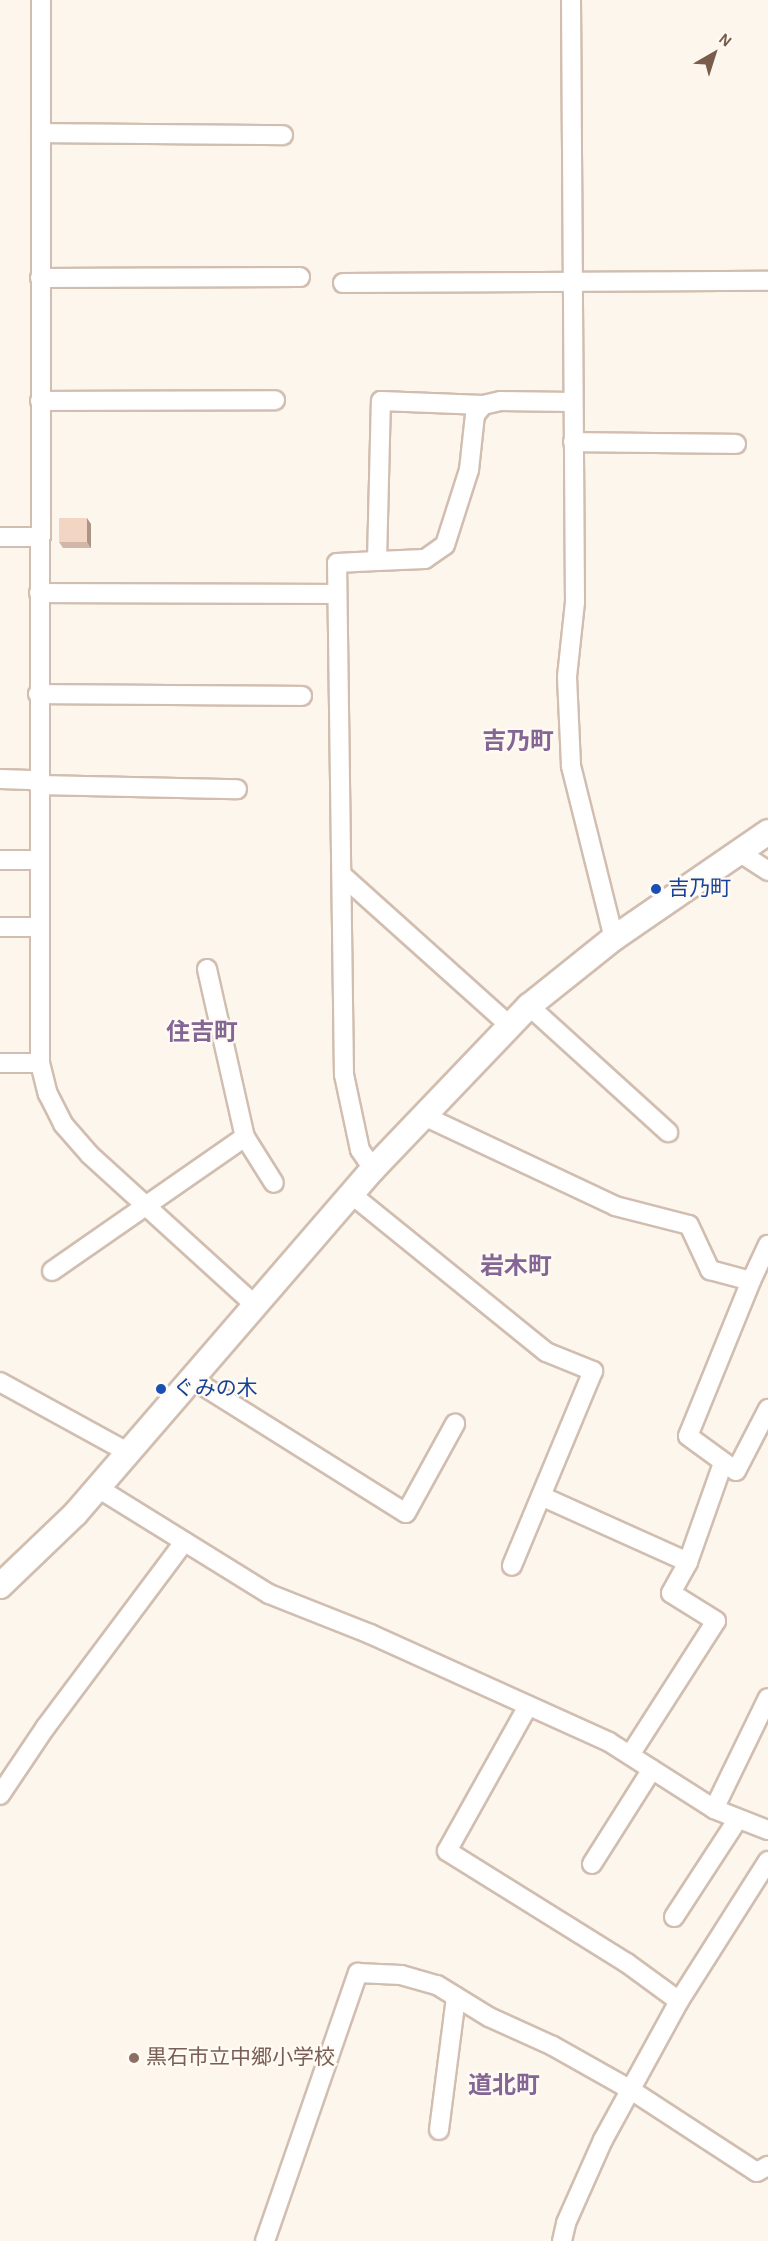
<!DOCTYPE html>
<html>
<head>
<meta charset="utf-8">
<style>
  body { margin:0 }
  #map { position:relative; width:768px; height:2241px; overflow:hidden; background:#fdf6ec; font-family:"Alegreya Sans","Noto Sans JP",sans-serif }
  div>[style] { position:absolute }
  [style*='--x'] { left:calc(var(--x)*1px); top:calc(var(--y)*1px); width:calc(var(--w)*1px); rotate:calc(var(--a)*1deg) }
  .roads { filter:drop-shadow(2px 0 #d1beb0) drop-shadow(-2px 0 #d1beb0) drop-shadow(0 2px #d1beb0) drop-shadow(0 -2px #d1beb0) }
  .street>* { height:18px; margin:-9px; padding:0 9px; transform-origin:9px; border-radius:9px; background:#fff }
  .secondary>* { height:24px; margin:-12px; padding:0 12px; transform-origin:12px; border-radius:12px; background:#fff }
  .wall>* { inset:0; background:#d1b7a8 }
  .shaded-wall>* { inset:0; background:#aa9588 }
  .building>* { inset:0; background:#f3d5c3 }
  .dots>* { width:16px; height:16px; translate:-50% -50%; box-sizing:border-box; border:3px solid #fffaf3; border-radius:50% }
  span { translate:-50% -50%; white-space:nowrap; text-align:center; line-height:1.15; -webkit-text-stroke:4.5px #fffaf3; paint-order:stroke }
  .transit-label { font-size:21px; color:#164399 }
  .left { translate:0 -50%; text-align:left }
  .education-label { font-size:21px; color:#785e54 }
  .quarter-label { font-size:24px; color:#846695; font-weight:700 }
  .north { position:absolute; left:684px; top:24px; width:60px; height:60px; -webkit-text-stroke:4px #fffaf3; paint-order:stroke; rotate:39deg; font-size:16px; font-weight:700; line-height:24px; text-align:center; color:#7a5c4d }
  .north::after { content:''; display:block; margin:auto; width:21px; height:27px; background:#7a5c4d; clip-path:polygon(50% 0,100% 100%,50% 72%,0 100%) }
</style>
</head>
<body>
<div id="map">
  <div class="roads">
    <div class="street">
      <div style="--x:41;--y:0;--w:1063;--a:90.05"></div>
      <div style="--x:40;--y:1063;--w:32;--a:76"></div>
      <div style="--x:48;--y:1094;--w:34;--a:63"></div>
      <div style="--x:63;--y:1124;--w:41;--a:48.9"></div>
      <div style="--x:90;--y:1155;--w:223;--a:42.3"></div>
      <div style="--x:571;--y:0;--w:602;--a:89.62"></div>
      <div style="--x:575;--y:602;--w:75;--a:96.1"></div>
      <div style="--x:567;--y:677;--w:89;--a:87.4"></div>
      <div style="--x:571;--y:766;--w:177;--a:76"></div>
      <div style="--x:41;--y:133;--w:242;--a:0.5"></div>
      <div style="--x:40;--y:278;--w:260;--a:-0.2"></div>
      <div style="--x:343;--y:283;--w:425;--a:-0.3"></div>
      <div style="--x:40;--y:401;--w:235;--a:-0.2"></div>
      <div style="--x:573;--y:442;--w:163;--a:0.7"></div>
      <div style="--x:0;--y:537;--w:39;--a:0"></div>
      <div style="--x:377;--y:561;--w:48;--a:-2.4"></div>
      <div style="--x:425;--y:559;--w:24;--a:-35"></div>
      <div style="--x:445;--y:545;--w:79;--a:-72.3"></div>
      <div style="--x:469;--y:470;--w:55;--a:-83.8"></div>
      <div style="--x:475;--y:415;--w:13;--a:-51"></div>
      <div style="--x:39;--y:593;--w:298;--a:0.2"></div>
      <div style="--x:38;--y:694;--w:264;--a:0.4"></div>
      <div style="--x:0;--y:779;--w:38;--a:2"></div>
      <div style="--x:38;--y:785;--w:199;--a:1.2"></div>
      <div style="--x:739;--y:852;--w:35;--a:33"></div>
      <div style="--x:0;--y:860;--w:38;--a:0"></div>
      <div style="--x:343;--y:876;--w:224;--a:41.9"></div>
      <div style="--x:0;--y:927;--w:38;--a:0"></div>
      <div style="--x:207;--y:969;--w:172;--a:77.3"></div>
      <div style="--x:245;--y:1137;--w:54;--a:57.8"></div>
      <div style="--x:529;--y:1006;--w:188;--a:42.2"></div>
      <div style="--x:0;--y:1063;--w:40;--a:0"></div>
      <div style="--x:422;--y:1115;--w:213;--a:25.2"></div>
      <div style="--x:615;--y:1206;--w:76;--a:14.4"></div>
      <div style="--x:689;--y:1225;--w:50;--a:65"></div>
      <div style="--x:710;--y:1270;--w:42;--a:15"></div>
      <div style="--x:751;--y:1281;--w:40;--a:-65"></div>
      <div style="--x:373;--y:1169;--w:23;--a:-124"></div>
      <div style="--x:360;--y:1150;--w:77;--a:-102"></div>
      <div style="--x:344;--y:1075;--w:512;--a:-90.78"></div>
      <div style="--x:337;--y:563;--w:40;--a:-2.9"></div>
      <div style="--x:377;--y:561;--w:160;--a:-88.6"></div>
      <div style="--x:381;--y:401;--w:102;--a:2.2"></div>
      <div style="--x:483;--y:405;--w:17;--a:-13"></div>
      <div style="--x:500;--y:401;--w:72;--a:0.8"></div>
      <div style="--x:351;--y:1194;--w:251;--a:39"></div>
      <div style="--x:546;--y:1352;--w:51;--a:22"></div>
      <div style="--x:593;--y:1371;--w:211;--a:112.6"></div>
      <div style="--x:52;--y:1271;--w:235;--a:-34.8"></div>
      <div style="--x:751;--y:1281;--w:167;--a:112.1"></div>
      <div style="--x:688;--y:1436;--w:59;--a:36.1"></div>
      <div style="--x:736;--y:1471;--w:70;--a:-62.7"></div>
      <div style="--x:192;--y:1379;--w:252;--a:32.1"></div>
      <div style="--x:406;--y:1513;--w:102;--a:-61.2"></div>
      <div style="--x:0;--y:1382;--w:147;--a:28.8"></div>
      <div style="--x:98;--y:1488;--w:201;--a:31.8"></div>
      <div style="--x:269;--y:1594;--w:109;--a:21.6"></div>
      <div style="--x:370;--y:1634;--w:262;--a:24.3"></div>
      <div style="--x:609;--y:1742;--w:125;--a:32.5"></div>
      <div style="--x:714;--y:1809;--w:58;--a:21.3"></div>
      <div style="--x:541;--y:1496;--w:161;--a:24.2"></div>
      <div style="--x:528;--y:1706;--w:166;--a:119.2"></div>
      <div style="--x:447;--y:1851;--w:212;--a:31.9"></div>
      <div style="--x:627;--y:1963;--w:64;--a:36.2"></div>
      <div style="--x:630;--y:1755;--w:159;--a:-57.3"></div>
      <div style="--x:716;--y:1621;--w:53;--a:-148.1"></div>
      <div style="--x:671;--y:1593;--w:35;--a:-61"></div>
      <div style="--x:688;--y:1562;--w:105;--a:-70.5"></div>
      <div style="--x:0;--y:1795;--w:81;--a:-56.1"></div>
      <div style="--x:45;--y:1728;--w:232;--a:-53.2"></div>
      <div style="--x:714;--y:1809;--w:123;--a:-64.1"></div>
      <div style="--x:592;--y:1864;--w:112;--a:-57.7"></div>
      <div style="--x:674;--y:1917;--w:117;--a:-56.9"></div>
      <div style="--x:439;--y:2130;--w:134;--a:-82.7"></div>
      <div style="--x:265;--y:2241;--w:284;--a:-70.9"></div>
      <div style="--x:358;--y:1973;--w:43;--a:2.7"></div>
      <div style="--x:401;--y:1975;--w:37;--a:16"></div>
      <div style="--x:437;--y:1985;--w:61;--a:31.6"></div>
      <div style="--x:489;--y:2017;--w:70;--a:24.4"></div>
      <div style="--x:553;--y:2046;--w:90;--a:29.4"></div>
      <div style="--x:631;--y:2090;--w:150;--a:33.1"></div>
      <div style="--x:757;--y:2172;--w:13;--a:-29"></div>
      <div style="--x:562;--y:2241;--w:18;--a:-77"></div>
      <div style="--x:566;--y:2223;--w:91;--a:-66"></div>
      <div style="--x:603;--y:2140;--w:158;--a:-61.3"></div>
      <div style="--x:679;--y:2001;--w:166;--a:-57.6"></div>
    </div>
    <div class="secondary">
      <div style="--x:0;--y:1586;--w:105;--a:-43.8"></div>
      <div style="--x:76;--y:1513;--w:454;--a:-49.2"></div>
      <div style="--x:373;--y:1169;--w:226;--a:-46.3"></div>
      <div style="--x:529;--y:1006;--w:109;--a:-38.7"></div>
      <div style="--x:614;--y:938;--w:187;--a:-34.5"></div>
    </div>
  </div>
  <div class="wall">
    <div style="clip-path:polygon(91px 524px,91px 548px,63px 548px,59px 542px)"></div>
  </div>
  <div class="shaded-wall">
    <div style="clip-path:polygon(87px 518px,91px 524px,91px 548px,87px 542px)"></div>
  </div>
  <div class="building">
    <div style="clip-path:polygon(59px 518px,87px 518px,87px 542px,59px 542px)"></div>
  </div>
  <div class="dots">
    <div style="left:656px;top:889px;background:#1a4fb4"></div>
    <div style="left:161px;top:1389px;background:#1a4fb4"></div>
    <div style="left:134px;top:2058px;background:#8d6e63"></div>
  </div>
  <div class="transit-label">
    <span class="left" style="left:668px;top:889px">吉乃町</span>
    <span class="left" style="left:173px;top:1389px">ぐみの木</span>
  </div>
  <div class="education-label">
    <span class="left" style="left:146px;top:2058px">黒石市立中郷小学校</span>
  </div>
  <div class="quarter-label">
    <span style="left:518px;top:743px">吉乃町</span>
    <span style="left:202px;top:1034px">住吉町</span>
    <span style="left:516px;top:1268px">岩木町</span>
    <span style="left:504px;top:2087px">道北町</span>
  </div>
  <div class="north">N</div>
</div>
</body>
</html>
